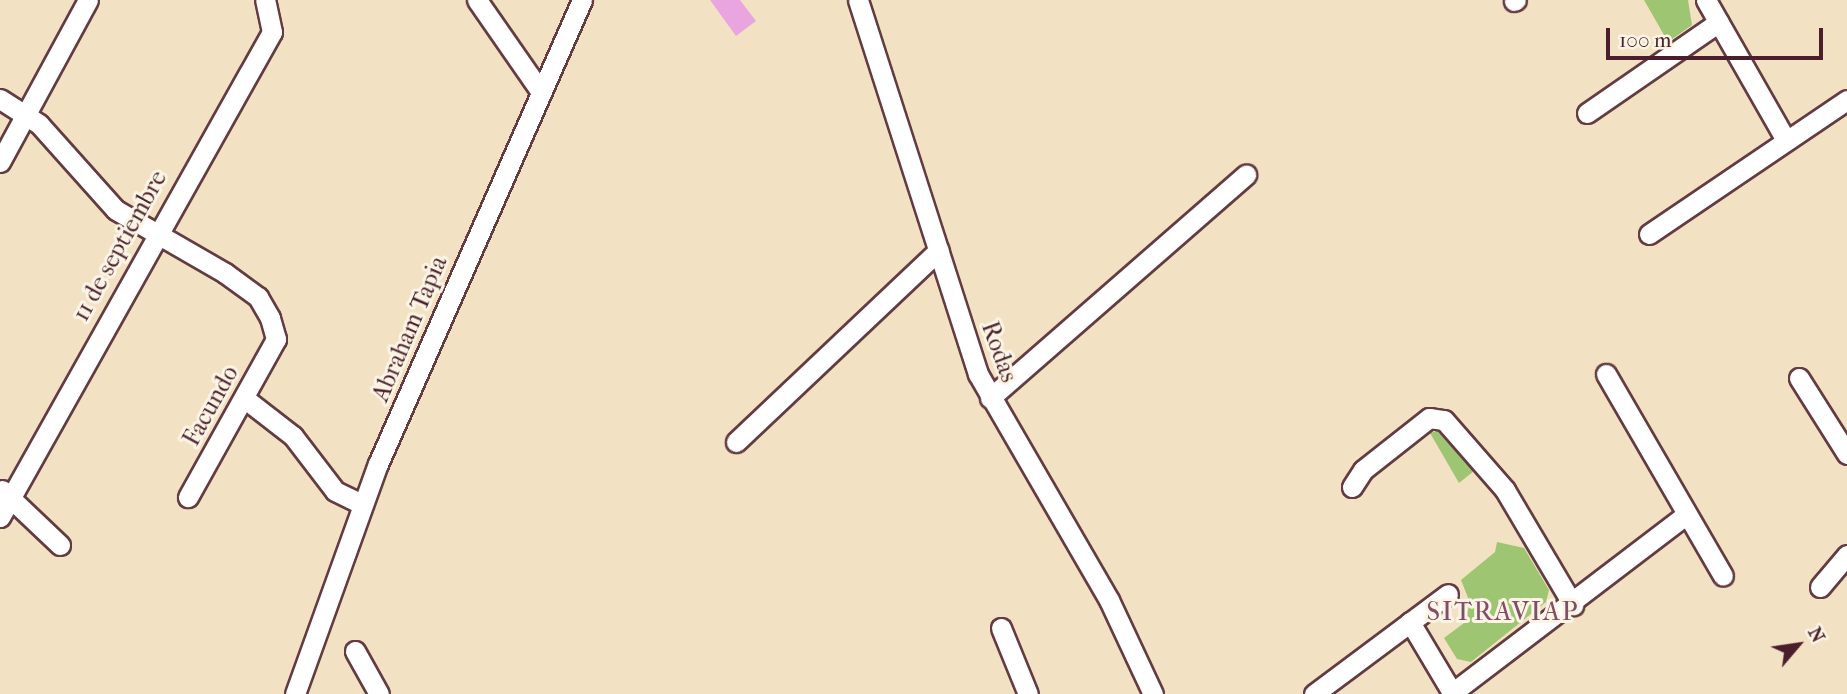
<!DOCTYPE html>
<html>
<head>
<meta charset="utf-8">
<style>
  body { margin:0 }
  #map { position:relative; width:1847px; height:694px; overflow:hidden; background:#f3e1c3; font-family:"IM FELL French Canon",serif }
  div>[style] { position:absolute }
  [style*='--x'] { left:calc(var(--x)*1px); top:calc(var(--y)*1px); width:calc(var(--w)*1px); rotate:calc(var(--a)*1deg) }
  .green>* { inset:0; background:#9ec672 }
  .building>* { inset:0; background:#e8a5e0 }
  .roads { filter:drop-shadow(2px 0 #633c42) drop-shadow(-2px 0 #633c42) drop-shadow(0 2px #633c42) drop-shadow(0 -2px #633c42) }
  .minor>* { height:19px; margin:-9.5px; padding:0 9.5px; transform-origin:9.5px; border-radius:9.5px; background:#fff }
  span { translate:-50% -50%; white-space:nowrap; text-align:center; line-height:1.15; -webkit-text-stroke:6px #fcf5e5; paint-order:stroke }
  .street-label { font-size:24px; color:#4a1f2b }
  .neighbourhood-label { font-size:26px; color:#814e6a; letter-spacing:2px }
  .north { position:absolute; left:1763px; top:610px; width:70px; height:70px; -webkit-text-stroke:5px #fcf5e5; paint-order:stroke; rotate:61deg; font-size:19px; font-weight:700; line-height:28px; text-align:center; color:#4a1f2b }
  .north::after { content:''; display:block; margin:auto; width:24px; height:32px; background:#4a1f2b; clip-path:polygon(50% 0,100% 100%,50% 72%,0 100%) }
  .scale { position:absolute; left:1606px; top:28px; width:217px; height:32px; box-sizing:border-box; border:4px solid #4a1f2b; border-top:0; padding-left:9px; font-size:21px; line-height:24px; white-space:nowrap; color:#4a1f2b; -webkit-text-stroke:5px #fcf5e5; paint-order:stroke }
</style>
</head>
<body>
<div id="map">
  <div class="green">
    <div style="clip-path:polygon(1644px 0,1688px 0,1692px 25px,1668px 42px)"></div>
    <div style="clip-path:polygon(1437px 431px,1474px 471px,1459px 483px,1430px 433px)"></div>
    <div style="clip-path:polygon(1497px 542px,1524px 548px,1549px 590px,1546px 602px,1471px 662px,1457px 659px,1444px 638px,1464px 623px,1470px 603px,1461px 580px,1495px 552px)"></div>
  </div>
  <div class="building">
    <div style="clip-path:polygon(710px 0,740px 0,756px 21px,736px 36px)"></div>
  </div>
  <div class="roads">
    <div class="minor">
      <div style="--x:477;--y:0;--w:112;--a:55.2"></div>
      <div style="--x:858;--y:0;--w:393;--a:72.2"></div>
      <div style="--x:978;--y:374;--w:261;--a:59.9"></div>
      <div style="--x:1109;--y:600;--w:104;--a:64.9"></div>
      <div style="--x:1706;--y:0;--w:161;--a:60.3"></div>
      <div style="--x:1514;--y:1;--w:2;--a:-27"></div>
      <div style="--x:0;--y:99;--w:46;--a:32.7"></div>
      <div style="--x:39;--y:124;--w:115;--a:48.2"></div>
      <div style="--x:116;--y:210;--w:126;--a:30"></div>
      <div style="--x:225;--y:273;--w:41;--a:36"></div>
      <div style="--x:258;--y:297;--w:24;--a:60"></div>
      <div style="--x:270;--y:318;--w:22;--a:74"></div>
      <div style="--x:276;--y:339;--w:181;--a:119.1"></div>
      <div style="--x:1587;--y:113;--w:160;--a:-34.6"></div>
      <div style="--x:0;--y:162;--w:184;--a:-61.5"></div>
      <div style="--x:1649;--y:234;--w:239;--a:-34.1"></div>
      <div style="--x:1606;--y:374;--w:233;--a:59.9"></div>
      <div style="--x:1799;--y:378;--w:90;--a:57.7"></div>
      <div style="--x:244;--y:398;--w:62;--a:37.8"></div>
      <div style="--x:293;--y:436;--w:69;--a:52.6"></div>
      <div style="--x:335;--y:491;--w:30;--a:26"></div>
      <div style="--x:990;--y:398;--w:340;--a:-41.1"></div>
      <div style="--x:736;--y:442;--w:279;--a:-43.4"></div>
      <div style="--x:1352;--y:487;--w:20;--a:-57"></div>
      <div style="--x:1363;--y:470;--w:84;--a:-38.2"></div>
      <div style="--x:1429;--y:418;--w:15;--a:8"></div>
      <div style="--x:1444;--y:420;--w:93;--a:48.9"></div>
      <div style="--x:1505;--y:490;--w:134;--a:59.4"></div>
      <div style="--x:2;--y:490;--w:80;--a:43.5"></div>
      <div style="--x:0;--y:517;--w:556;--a:-60.72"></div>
      <div style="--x:272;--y:32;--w:33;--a:-102"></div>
      <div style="--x:1820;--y:587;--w:42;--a:-49.8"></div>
      <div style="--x:1410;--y:622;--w:84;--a:59.2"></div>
      <div style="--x:1001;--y:628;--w:71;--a:67.8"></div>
      <div style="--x:355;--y:651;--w:49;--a:60.8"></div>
      <div style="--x:1452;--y:693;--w:295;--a:-37.3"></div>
      <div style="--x:295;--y:694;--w:245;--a:-70.2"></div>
      <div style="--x:378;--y:464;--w:507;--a:-66.27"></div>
      <div style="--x:1314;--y:694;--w:167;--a:-36.7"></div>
    </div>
  </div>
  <div class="street-label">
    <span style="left:120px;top:246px;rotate:-61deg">11 de septiembre</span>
    <span style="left:410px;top:329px;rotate:-67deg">Abraham Tapia</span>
    <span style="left:999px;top:352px;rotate:70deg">Rodas</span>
    <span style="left:211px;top:406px;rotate:-61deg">Facundo</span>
  </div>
  <div class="neighbourhood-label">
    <span style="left:1503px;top:612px">SITRAVIAP</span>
  </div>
  <div class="north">N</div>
  <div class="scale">100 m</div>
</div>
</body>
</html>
